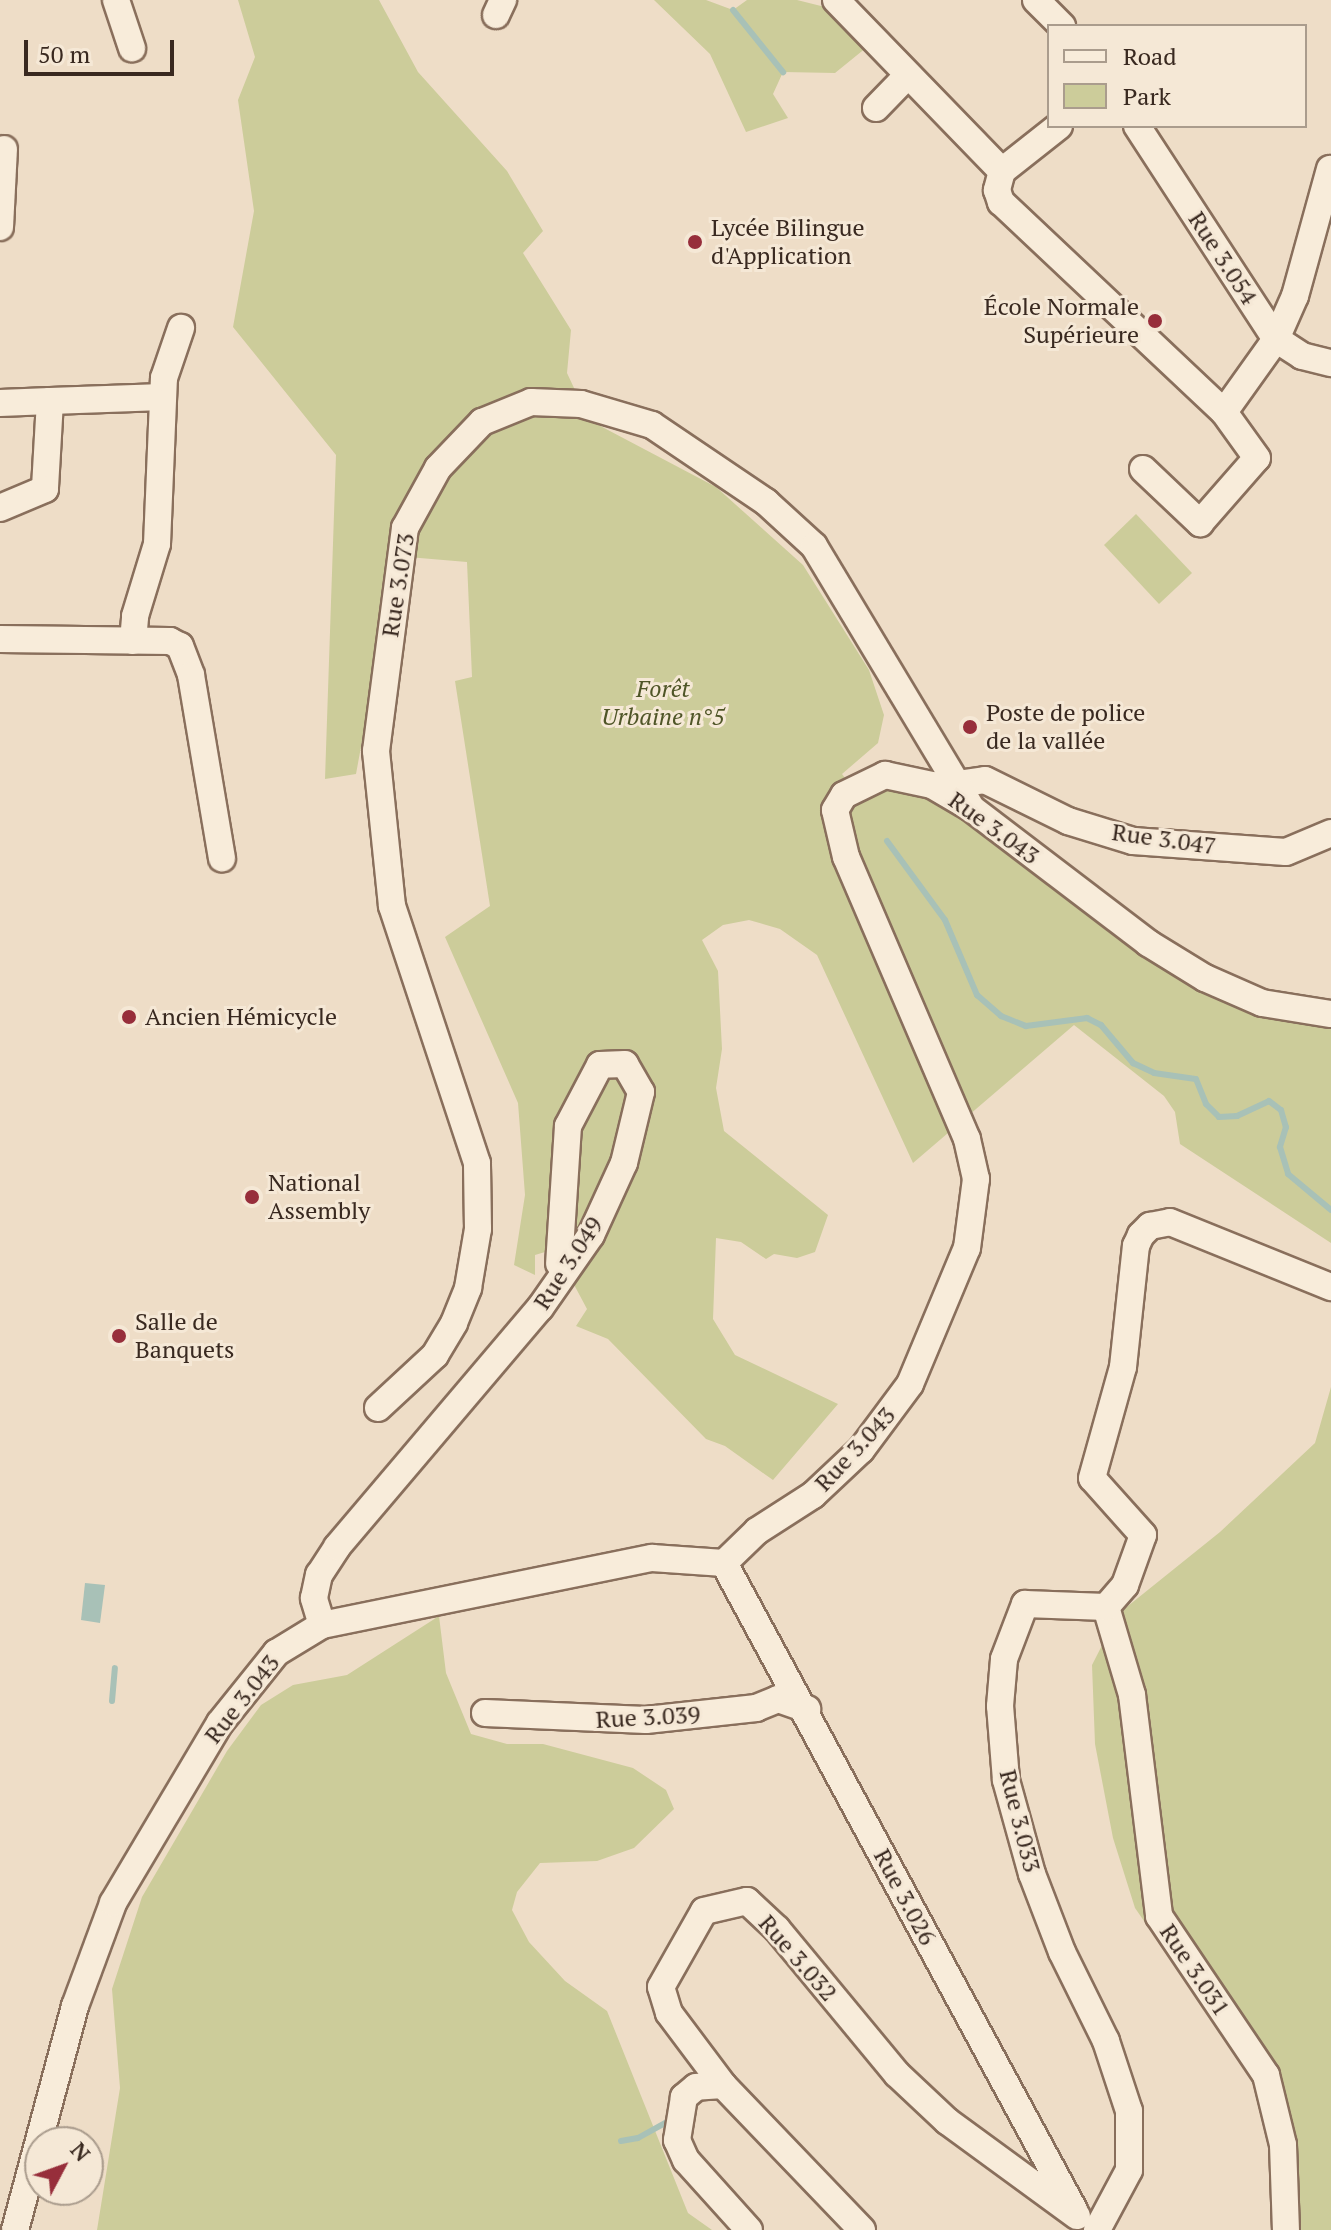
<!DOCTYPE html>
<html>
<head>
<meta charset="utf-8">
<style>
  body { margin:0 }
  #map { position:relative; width:1331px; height:2230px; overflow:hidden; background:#eeddc7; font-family:"PT Serif",serif }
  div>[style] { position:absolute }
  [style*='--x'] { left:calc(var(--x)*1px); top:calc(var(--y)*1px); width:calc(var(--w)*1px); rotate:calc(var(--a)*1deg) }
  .green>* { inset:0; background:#cccc9a }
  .water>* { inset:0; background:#a8c1b7 }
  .stream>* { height:6px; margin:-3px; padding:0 3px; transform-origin:3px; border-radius:3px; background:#a8c1b7 }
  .roads { filter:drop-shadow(2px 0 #896f5c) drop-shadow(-2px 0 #896f5c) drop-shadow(0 2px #896f5c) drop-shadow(0 -2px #896f5c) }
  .minor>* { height:26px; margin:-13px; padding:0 13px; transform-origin:13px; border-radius:13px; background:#f8ecda }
  .dots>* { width:22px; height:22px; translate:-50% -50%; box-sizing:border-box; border:4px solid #f5e8d6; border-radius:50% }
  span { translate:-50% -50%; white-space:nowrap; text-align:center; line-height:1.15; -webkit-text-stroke:6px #f5e8d6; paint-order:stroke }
  .poi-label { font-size:24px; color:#392920 }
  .left { translate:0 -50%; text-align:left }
  .right { translate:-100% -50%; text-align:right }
  .street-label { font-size:24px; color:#392920 }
  .park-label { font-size:24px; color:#4f5527; font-style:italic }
  .legend { position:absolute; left:1047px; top:24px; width:260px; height:104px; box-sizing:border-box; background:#f5e8d6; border:2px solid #aa9c8d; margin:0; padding:10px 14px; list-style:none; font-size:24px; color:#392920 }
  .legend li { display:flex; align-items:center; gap:16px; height:40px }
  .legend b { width:40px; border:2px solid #aa9c8d }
  .north { position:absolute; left:24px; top:2126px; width:80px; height:80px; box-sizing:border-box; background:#f5e8d6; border:2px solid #aa9c8d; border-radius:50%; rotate:49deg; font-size:22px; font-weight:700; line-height:32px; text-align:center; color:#392920 }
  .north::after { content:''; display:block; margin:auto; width:28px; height:36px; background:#972e3b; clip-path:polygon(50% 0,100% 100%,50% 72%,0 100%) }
  .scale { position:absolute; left:24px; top:40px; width:150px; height:36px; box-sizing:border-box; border:4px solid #392920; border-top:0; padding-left:10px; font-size:24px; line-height:28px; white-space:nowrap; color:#392920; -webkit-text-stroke:6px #f5e8d6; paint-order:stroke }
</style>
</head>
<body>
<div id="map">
  <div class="green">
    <div style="clip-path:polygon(238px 0,379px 0,418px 72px,507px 171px,543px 231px,523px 253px,571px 330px,567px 373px,589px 420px,716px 487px,803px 565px,869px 670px,884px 715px,878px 743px,842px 774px,854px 790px,914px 782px,1204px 977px,1331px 1012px,1331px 1243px,1180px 1144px,1175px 1112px,1164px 1096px,1074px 1025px,913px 1163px,817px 955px,780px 929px,749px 920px,723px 925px,702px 940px,718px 971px,722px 1049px,716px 1088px,724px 1131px,828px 1215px,815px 1252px,797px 1258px,774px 1254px,766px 1259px,741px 1242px,716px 1238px,713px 1319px,735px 1355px,838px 1404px,773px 1480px,725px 1446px,706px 1439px,608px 1339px,576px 1326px,587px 1309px,555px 1249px,535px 1255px,535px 1275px,514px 1265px,525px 1195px,518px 1103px,445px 937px,490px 906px,455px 681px,472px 677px,467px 562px,396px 556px,356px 774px,325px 779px,336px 455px,233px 327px,254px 211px,238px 100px,255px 57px)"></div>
    <div style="clip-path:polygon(654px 0,706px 0,733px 10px,747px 0,797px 0,825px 7px,872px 43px,835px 73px,783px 72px,773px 94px,788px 118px,746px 132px,710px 54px)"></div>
    <div style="clip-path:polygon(1136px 514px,1192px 573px,1159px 604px,1104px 545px)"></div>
    <div style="clip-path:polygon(1331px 1387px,1331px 2230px,1296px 2230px,1281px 2160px,1248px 2071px,1135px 1908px,1113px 1838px,1095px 1744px,1092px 1665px,1118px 1614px,1220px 1532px,1315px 1443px)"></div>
    <div style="clip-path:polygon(439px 1616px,446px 1673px,471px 1734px,507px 1744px,543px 1744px,633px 1768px,666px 1790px,674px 1809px,634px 1848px,597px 1861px,540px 1863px,517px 1892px,512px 1910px,529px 1942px,565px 1981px,607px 2011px,688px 2213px,712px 2230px,97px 2230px,120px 2088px,112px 1989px,142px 1897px,227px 1751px,261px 1705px,293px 1685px,347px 1675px)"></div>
  </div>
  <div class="water">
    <div style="clip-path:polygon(85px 1583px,105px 1585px,100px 1623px,81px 1620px)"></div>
  </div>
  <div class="stream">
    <div style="--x:733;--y:10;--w:80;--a:51.1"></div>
    <div style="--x:887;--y:841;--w:98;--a:53.7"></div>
    <div style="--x:945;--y:920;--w:82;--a:66.9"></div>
    <div style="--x:977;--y:995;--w:32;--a:41"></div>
    <div style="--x:1001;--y:1016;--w:27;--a:22"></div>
    <div style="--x:1026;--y:1026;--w:62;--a:-7.5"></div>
    <div style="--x:1087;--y:1018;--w:16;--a:27"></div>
    <div style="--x:1101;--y:1025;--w:50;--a:49.9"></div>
    <div style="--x:1133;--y:1063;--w:23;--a:25"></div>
    <div style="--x:1154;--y:1073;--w:42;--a:8.1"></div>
    <div style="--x:1196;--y:1079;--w:27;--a:68"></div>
    <div style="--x:1206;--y:1104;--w:18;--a:45"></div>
    <div style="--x:1219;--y:1117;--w:18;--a:-3"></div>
    <div style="--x:1237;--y:1116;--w:35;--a:-25"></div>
    <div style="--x:1269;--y:1101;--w:15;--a:37"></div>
    <div style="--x:1281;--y:1110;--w:18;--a:74"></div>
    <div style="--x:1286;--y:1127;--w:21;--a:107"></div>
    <div style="--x:1280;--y:1147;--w:28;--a:73"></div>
    <div style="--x:1288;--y:1174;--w:56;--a:39.9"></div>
    <div style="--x:112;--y:1701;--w:33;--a:-85"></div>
    <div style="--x:621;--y:2141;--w:17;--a:-10"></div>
    <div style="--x:638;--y:2138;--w:39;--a:-29"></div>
  </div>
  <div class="roads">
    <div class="minor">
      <div style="--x:116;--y:0;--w:51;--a:71.6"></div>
      <div style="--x:836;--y:0;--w:238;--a:45.9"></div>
      <div style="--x:1036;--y:0;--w:37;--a:45"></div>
      <div style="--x:496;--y:15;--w:17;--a:-65"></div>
      <div style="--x:876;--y:108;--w:46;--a:-45.9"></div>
      <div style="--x:1059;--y:126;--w:73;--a:141.7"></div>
      <div style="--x:1002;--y:171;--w:20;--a:105"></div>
      <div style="--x:997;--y:190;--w:13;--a:72"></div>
      <div style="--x:1001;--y:202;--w:306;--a:43.3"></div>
      <div style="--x:1224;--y:412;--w:90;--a:-54.5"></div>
      <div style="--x:1276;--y:339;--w:47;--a:-66.2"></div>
      <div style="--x:1295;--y:296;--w:132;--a:-74.6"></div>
      <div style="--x:1137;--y:126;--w:254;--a:56.9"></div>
      <div style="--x:1276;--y:339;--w:31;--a:33"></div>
      <div style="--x:1302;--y:356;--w:30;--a:14"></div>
      <div style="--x:0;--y:227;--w:78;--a:-87.1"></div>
      <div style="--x:50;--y:401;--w:113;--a:-2"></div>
      <div style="--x:0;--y:403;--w:50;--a:-2.3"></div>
      <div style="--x:50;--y:401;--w:88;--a:93.3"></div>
      <div style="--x:45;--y:489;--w:49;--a:157.1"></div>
      <div style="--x:1143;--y:469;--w:79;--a:43.5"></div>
      <div style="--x:1200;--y:523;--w:86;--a:-48.8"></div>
      <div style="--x:1257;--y:458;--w:57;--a:-125.7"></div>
      <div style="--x:0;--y:639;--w:170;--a:0.7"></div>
      <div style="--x:170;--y:641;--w:11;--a:27"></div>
      <div style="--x:180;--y:646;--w:31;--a:69"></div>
      <div style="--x:191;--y:675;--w:186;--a:80.4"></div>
      <div style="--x:133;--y:641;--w:25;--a:-85"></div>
      <div style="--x:135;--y:616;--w:75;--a:-73"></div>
      <div style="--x:157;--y:544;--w:166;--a:-87.6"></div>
      <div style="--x:164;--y:378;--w:53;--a:-71.2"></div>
      <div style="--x:957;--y:784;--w:28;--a:-8"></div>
      <div style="--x:985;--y:780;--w:93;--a:26.3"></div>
      <div style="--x:1068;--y:821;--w:68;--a:17.1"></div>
      <div style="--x:1133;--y:841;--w:153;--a:4.1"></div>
      <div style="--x:1286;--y:852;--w:49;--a:-22.9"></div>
      <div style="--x:378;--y:1408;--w:78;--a:-42.9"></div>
      <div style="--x:435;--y:1355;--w:37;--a:-59"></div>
      <div style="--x:454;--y:1323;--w:38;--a:-68"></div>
      <div style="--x:468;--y:1288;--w:60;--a:-80.4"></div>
      <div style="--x:478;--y:1229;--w:66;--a:-90.9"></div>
      <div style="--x:477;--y:1163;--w:271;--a:-108.3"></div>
      <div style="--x:392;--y:906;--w:156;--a:-95.9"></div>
      <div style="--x:376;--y:751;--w:225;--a:-82.6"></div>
      <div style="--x:405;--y:528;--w:68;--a:-61.2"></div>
      <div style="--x:438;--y:468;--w:64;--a:-46.3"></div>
      <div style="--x:482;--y:422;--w:53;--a:-22.2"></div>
      <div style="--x:531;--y:402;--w:50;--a:2.3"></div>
      <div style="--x:581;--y:404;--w:74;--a:16.5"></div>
      <div style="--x:652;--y:425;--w:138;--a:34"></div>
      <div style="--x:766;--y:502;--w:65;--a:42.5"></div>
      <div style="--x:814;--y:546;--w:301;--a:59"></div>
      <div style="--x:724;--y:1563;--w:736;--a:61.59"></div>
      <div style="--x:1106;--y:1607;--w:92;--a:73.5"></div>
      <div style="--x:1132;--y:1695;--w:223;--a:83"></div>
      <div style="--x:1159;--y:1916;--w:192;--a:56.1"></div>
      <div style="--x:1266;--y:2075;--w:72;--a:76.3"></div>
      <div style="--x:1283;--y:2145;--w:85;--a:88"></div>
      <div style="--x:322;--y:1625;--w:28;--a:-107"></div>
      <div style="--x:314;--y:1598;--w:24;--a:-78"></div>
      <div style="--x:319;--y:1575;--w:33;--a:-57"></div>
      <div style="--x:337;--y:1547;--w:314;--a:-49.7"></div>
      <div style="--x:540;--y:1308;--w:89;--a:-55.1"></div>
      <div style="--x:591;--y:1235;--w:79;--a:-65.4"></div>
      <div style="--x:624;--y:1163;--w:73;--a:-76.5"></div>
      <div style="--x:641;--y:1092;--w:32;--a:-120"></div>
      <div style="--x:625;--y:1064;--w:25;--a:178"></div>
      <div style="--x:600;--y:1065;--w:69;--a:117.7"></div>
      <div style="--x:568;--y:1126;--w:138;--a:93.7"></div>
      <div style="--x:485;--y:1713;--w:161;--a:2.5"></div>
      <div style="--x:646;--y:1720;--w:111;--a:-6.2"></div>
      <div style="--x:756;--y:1708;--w:24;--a:-22"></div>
      <div style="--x:778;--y:1699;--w:31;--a:19"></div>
      <div style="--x:723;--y:2085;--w:27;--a:176"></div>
      <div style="--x:696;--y:2087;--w:16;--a:140"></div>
      <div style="--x:684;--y:2097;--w:44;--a:99.2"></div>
      <div style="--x:677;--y:2140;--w:22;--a:66"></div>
      <div style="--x:686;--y:2160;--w:94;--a:48"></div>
      <div style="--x:15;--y:2230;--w:232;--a:-75"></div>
      <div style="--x:75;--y:2006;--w:110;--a:-69.7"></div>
      <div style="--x:113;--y:1903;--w:209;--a:-59.3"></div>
      <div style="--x:220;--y:1723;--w:90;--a:-51.3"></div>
      <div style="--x:276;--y:1653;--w:54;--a:-31.3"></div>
      <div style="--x:322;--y:1625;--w:337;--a:-11.5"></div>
      <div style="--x:652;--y:1558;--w:72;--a:4"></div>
      <div style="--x:724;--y:1563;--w:46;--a:-44.1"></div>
      <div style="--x:757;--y:1531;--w:67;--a:-32.7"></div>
      <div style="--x:813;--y:1495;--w:66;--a:-43.2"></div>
      <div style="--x:861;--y:1450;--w:82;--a:-53.4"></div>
      <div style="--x:910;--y:1384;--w:147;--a:-67.3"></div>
      <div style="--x:967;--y:1248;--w:70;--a:-82.6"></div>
      <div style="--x:976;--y:1179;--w:41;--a:-102.7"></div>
      <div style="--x:967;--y:1139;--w:307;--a:-113.2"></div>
      <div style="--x:846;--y:857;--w:48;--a:-103.2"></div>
      <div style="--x:835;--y:810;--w:17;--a:-59"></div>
      <div style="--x:844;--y:795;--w:46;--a:-26"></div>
      <div style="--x:885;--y:775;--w:48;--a:12"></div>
      <div style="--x:932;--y:785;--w:45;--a:30.5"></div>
      <div style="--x:971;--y:808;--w:223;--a:37.3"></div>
      <div style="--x:1148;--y:943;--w:67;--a:31.6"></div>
      <div style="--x:1205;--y:978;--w:62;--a:23.7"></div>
      <div style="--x:1262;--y:1003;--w:70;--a:9.1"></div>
      <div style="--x:862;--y:2230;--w:201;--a:-133.8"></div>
      <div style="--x:723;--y:2085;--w:90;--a:-126.9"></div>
      <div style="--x:669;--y:2013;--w:27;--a:-107"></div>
      <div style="--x:661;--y:1987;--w:87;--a:-60.5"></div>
      <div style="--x:704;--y:1911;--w:44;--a:-13.1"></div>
      <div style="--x:747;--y:1901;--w:41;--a:43"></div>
      <div style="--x:777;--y:1929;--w:188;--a:50.4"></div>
      <div style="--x:897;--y:2074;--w:69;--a:43.2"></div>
      <div style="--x:947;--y:2121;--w:161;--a:36.2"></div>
      <div style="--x:1097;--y:2230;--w:68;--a:-61.9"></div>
      <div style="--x:1129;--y:2170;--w:59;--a:-90"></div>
      <div style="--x:1129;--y:2111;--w:74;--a:-108.2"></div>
      <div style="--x:1106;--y:2041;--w:99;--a:-116.3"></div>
      <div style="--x:1062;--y:1952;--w:84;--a:-111"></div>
      <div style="--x:1032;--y:1874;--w:98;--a:-105.5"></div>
      <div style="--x:1006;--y:1780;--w:74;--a:-94.6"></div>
      <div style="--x:1000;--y:1706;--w:47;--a:-85.1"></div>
      <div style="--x:1004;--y:1659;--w:59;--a:-69.1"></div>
      <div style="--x:1025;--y:1604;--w:81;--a:2.1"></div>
      <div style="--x:1106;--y:1607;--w:29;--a:-49"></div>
      <div style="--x:1125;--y:1585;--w:53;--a:-70.2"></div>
      <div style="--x:1143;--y:1535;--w:76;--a:-131.8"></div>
      <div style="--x:1092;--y:1478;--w:115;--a:-74.4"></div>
      <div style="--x:1123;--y:1367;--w:122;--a:-83.9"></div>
      <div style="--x:1136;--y:1246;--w:12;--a:-66"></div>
      <div style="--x:1141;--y:1235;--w:13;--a:-45"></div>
      <div style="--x:1150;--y:1226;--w:20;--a:-11"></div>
      <div style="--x:1170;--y:1222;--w:174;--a:22"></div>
    </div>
  </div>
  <div class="dots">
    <div style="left:695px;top:242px;background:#972e3b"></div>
    <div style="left:1155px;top:321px;background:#972e3b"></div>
    <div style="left:970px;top:727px;background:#972e3b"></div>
    <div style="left:129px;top:1017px;background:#972e3b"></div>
    <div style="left:252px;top:1197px;background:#972e3b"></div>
    <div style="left:119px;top:1336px;background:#972e3b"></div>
  </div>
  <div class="poi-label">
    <span class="left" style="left:711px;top:242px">Lycée Bilingue<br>d'Application</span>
    <span class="right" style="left:1139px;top:321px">École Normale<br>Supérieure</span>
    <span class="left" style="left:986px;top:727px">Poste de police<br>de la vallée</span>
    <span class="left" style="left:145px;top:1017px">Ancien Hémicycle</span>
    <span class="left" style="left:268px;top:1197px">National<br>Assembly</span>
    <span class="left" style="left:135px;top:1336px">Salle de<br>Banquets</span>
  </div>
  <div class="street-label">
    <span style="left:1223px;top:258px;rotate:57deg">Rue 3.054</span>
    <span style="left:398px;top:585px;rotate:-81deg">Rue 3.073</span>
    <span style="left:994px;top:828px;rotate:36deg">Rue 3.043</span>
    <span style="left:1164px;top:839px;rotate:8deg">Rue 3.047</span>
    <span style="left:568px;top:1263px;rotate:-57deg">Rue 3.049</span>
    <span style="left:855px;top:1449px;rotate:-47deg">Rue 3.043</span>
    <span style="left:242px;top:1699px;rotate:-52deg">Rue 3.043</span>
    <span style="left:648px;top:1717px;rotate:-3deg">Rue 3.039</span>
    <span style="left:1020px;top:1821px;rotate:76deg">Rue 3.033</span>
    <span style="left:905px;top:1897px;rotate:62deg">Rue 3.026</span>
    <span style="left:798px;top:1958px;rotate:49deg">Rue 3.032</span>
    <span style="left:1195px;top:1970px;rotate:56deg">Rue 3.031</span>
  </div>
  <div class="park-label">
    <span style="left:663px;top:703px">Forêt<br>Urbaine n°5</span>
  </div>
  <ul class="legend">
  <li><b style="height:10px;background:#f8ecda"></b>Road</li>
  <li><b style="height:22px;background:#cccc9a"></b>Park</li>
  </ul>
  <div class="north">N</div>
  <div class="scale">50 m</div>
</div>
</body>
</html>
